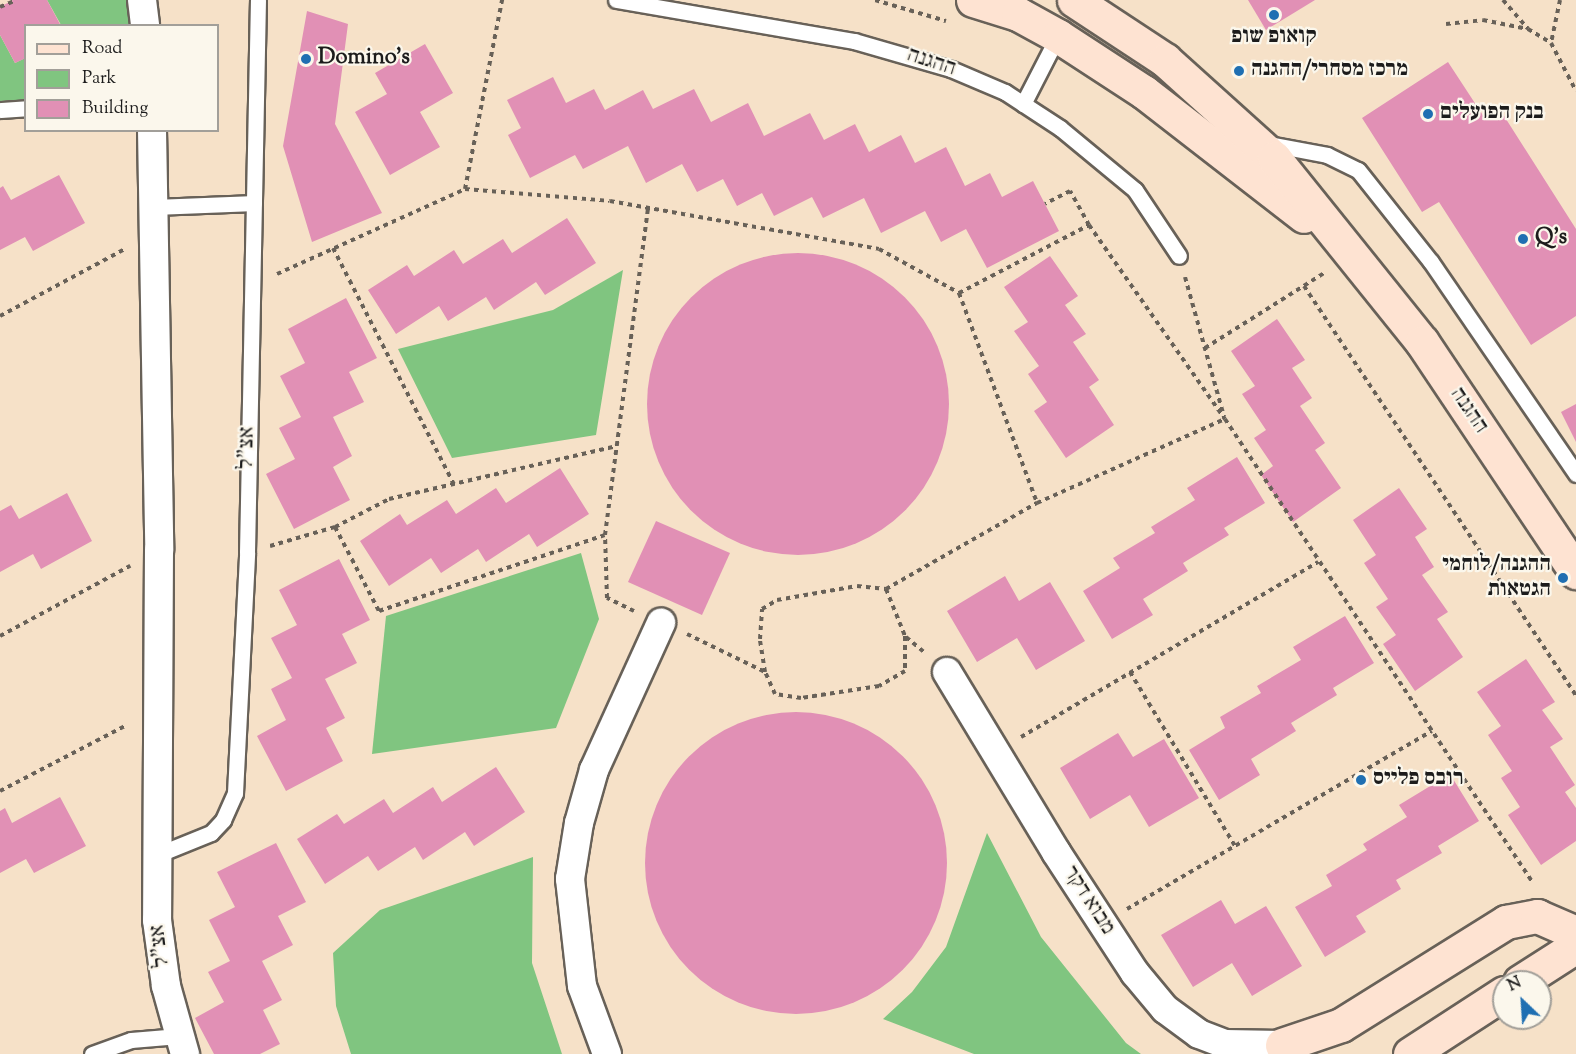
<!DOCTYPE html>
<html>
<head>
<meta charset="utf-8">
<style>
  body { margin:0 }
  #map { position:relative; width:1576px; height:1054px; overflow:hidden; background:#f6e1c8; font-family:"Sorts Mill Goudy","Frank Ruhl Libre",serif }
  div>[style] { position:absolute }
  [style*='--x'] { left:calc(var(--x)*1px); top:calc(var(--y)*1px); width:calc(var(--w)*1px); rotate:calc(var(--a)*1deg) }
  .green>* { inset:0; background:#80c580 }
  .building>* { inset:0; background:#e190b5 }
  .round { border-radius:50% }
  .path>* { height:4px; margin-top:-2px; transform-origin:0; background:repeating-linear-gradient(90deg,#686158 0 4.5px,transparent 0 9px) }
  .roads { filter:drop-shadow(2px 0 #686158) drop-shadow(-2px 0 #686158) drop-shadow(0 2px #686158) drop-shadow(0 -2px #686158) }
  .lane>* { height:15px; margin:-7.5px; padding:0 7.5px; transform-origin:7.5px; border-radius:7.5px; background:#fff }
  .street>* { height:28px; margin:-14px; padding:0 14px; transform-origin:14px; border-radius:14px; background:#fff }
  .secondary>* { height:33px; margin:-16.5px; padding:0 16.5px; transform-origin:16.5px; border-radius:16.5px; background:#fee3d2 }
  .dots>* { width:16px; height:16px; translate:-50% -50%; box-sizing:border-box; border:3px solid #fbf7ec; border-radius:50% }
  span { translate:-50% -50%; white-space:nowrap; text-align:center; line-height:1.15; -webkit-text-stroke:4.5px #fbf7ec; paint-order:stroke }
  .poi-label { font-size:22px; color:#1c1c1c; font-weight:700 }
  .left { translate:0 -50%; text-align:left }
  .right { translate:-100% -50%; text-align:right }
  .street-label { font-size:22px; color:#1c1c1c }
  .legend { position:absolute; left:24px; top:24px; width:195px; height:108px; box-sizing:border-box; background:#fbf7ec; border:2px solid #a29f99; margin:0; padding:8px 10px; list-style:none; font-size:18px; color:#1c1c1c }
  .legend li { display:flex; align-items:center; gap:12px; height:30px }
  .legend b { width:30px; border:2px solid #a29f99 }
  .north { position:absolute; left:1492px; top:970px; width:60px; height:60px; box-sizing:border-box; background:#fbf7ec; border:2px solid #a29f99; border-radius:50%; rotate:335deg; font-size:16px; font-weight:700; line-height:24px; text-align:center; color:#1c1c1c }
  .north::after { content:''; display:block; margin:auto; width:21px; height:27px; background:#1f6fb2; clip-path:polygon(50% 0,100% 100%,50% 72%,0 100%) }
</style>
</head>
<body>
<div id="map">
  <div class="green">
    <div style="clip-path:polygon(47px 0,132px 0,134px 25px,61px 25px)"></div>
    <div style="clip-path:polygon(0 35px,15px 63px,25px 58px,25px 100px,0 101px)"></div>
    <div style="clip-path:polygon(623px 270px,596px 435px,452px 458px,398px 349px,553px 310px)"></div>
    <div style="clip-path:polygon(581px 553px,599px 619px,556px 728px,372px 754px,386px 616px)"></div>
    <div style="clip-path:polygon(987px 833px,1041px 937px,1126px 1043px,1141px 1054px,974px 1054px,883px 1019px,912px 992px,946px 947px)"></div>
    <div style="clip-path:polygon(533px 857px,532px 963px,562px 1054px,351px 1054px,336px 1006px,333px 953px,380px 910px)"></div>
  </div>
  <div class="building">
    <div style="clip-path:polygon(13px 0,47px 0,61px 26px,26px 26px,26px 58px,15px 63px,0 35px,0 7px)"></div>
    <div style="clip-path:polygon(1248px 0,1315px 0,1266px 30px)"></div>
    <div style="clip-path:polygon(307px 11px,348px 24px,335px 124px,382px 213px,312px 242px,283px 146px)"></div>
    <div style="clip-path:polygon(425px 44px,453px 93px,420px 112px,440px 147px,390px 175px,355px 112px,387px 94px,375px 73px)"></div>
    <div style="clip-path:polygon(1448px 62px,1484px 117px,1499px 108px,1576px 229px,1576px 316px,1531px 345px,1439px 202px,1422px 212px,1362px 118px)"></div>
    <div style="clip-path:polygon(553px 77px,566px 103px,594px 89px,605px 110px,643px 90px,653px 109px,694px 89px,711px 122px,748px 103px,764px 136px,810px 113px,824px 140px,855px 124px,869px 152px,901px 135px,915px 163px,946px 147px,965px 186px,990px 173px,1002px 197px,1033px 181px,1059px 231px,987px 268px,966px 229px,941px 242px,925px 211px,881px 233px,864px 198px,823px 218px,812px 197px,774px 216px,762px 193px,737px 206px,723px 179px,697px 192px,682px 164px,646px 183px,628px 146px,583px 169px,575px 155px,530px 178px,508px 135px,521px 128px,507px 100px)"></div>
    <div style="clip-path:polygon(59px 175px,85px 223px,33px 251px,25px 237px,0 250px,0 188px,3px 186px,11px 200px)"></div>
    <div style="clip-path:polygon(567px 218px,596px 263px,545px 295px,536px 282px,494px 310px,486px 297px,448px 321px,439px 306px,396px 334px,368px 290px,407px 265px,414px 276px,454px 250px,463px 264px,503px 239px,512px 253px)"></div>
    <div class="round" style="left:647px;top:253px;width:302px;height:302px"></div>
    <div style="clip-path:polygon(1050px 256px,1078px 296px,1065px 305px,1086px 334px,1073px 342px,1099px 380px,1089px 387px,1114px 425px,1066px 458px,1034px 411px,1047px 402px,1028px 374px,1039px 366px,1014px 331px,1028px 322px,1004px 287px)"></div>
    <div style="clip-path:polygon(346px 298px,377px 358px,349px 372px,364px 402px,333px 417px,352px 456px,333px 467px,350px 500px,294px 529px,266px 474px,295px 459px,279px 428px,301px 417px,280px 376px,305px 363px,288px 329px)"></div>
    <div style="clip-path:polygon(1277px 319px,1305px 360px,1292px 368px,1312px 398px,1300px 406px,1325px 443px,1315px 450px,1341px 488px,1293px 522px,1261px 475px,1273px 466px,1254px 438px,1266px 430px,1242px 394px,1255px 386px,1231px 351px)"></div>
    <div style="clip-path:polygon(1576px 404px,1576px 442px,1561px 412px)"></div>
    <div style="clip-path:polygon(1237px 457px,1265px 503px,1224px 528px,1229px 535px,1183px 563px,1188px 571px,1143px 599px,1153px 615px,1112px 639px,1083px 591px,1120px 568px,1113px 558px,1155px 533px,1151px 527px,1195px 500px,1187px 488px)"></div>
    <div style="clip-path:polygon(560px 468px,589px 514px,537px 547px,529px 534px,486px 562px,478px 549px,441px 573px,431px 558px,389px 586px,360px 541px,400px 514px,407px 525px,447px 500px,456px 514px,496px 488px,506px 503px)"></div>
    <div style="clip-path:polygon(1399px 488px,1427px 529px,1415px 537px,1434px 567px,1422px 575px,1448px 612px,1437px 619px,1463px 657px,1415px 691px,1383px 644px,1396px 635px,1376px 607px,1388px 599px,1364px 563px,1376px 555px,1353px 520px)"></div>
    <div style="clip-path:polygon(67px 493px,92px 541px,41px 569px,33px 554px,0 572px,0 511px,11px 505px,19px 519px)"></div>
    <div style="clip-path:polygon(656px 521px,730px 553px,702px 615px,628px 582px)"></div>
    <div style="clip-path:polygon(339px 559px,370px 620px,342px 634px,357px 663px,325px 679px,345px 718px,326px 728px,343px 761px,286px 791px,257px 736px,286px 720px,271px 689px,292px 678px,271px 638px,297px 625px,279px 590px)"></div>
    <div style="clip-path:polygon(1005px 576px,1019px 601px,1050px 582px,1085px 641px,1036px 670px,1017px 638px,977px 662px,947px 611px)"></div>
    <div style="clip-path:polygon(1345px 616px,1374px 663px,1333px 688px,1337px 695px,1291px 723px,1296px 731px,1251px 759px,1260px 775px,1219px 800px,1189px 750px,1225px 728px,1220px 717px,1261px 693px,1257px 686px,1301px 660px,1293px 647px)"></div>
    <div style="clip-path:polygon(1526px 659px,1555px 702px,1542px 710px,1563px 739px,1550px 747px,1575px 785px,1565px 792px,1576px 808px,1576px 841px,1541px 865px,1508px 815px,1520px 807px,1501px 778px,1512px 771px,1488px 735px,1501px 726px,1477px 692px)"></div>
    <div class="round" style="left:645px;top:712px;width:302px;height:302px"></div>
    <div style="clip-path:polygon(1118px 733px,1133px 757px,1164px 739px,1199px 798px,1149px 827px,1130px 795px,1090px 819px,1060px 768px)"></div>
    <div style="clip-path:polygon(496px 767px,525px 812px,474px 846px,465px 832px,423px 860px,415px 847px,378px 871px,368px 856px,325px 884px,297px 839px,337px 814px,344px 824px,384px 799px,393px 813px,433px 787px,442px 802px)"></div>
    <div style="clip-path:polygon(1450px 774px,1479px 821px,1438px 846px,1442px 853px,1396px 880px,1401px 889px,1356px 916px,1366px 932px,1325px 957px,1295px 907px,1332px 886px,1326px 875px,1367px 850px,1363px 844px,1407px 817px,1399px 805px)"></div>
    <div style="clip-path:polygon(60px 797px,86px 846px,34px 873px,26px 859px,0 873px,0 811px,5px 808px,12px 823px)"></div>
    <div style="clip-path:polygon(276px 843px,306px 902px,278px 916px,293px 945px,262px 961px,282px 1000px,263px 1010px,280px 1044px,260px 1054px,214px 1054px,195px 1018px,224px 1002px,208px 972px,230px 961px,209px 920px,235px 907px,217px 872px)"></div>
    <div style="clip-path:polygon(1221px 900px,1235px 924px,1266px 906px,1302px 966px,1252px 996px,1232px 963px,1193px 987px,1161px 935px)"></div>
  </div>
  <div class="path">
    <div style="--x:875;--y:0;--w:74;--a:16.5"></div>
    <div style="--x:1503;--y:0;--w:38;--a:49"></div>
    <div style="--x:1528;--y:29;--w:27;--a:31"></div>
    <div style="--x:1560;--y:0;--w:44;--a:101.8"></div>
    <div style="--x:1551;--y:43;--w:54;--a:62.5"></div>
    <div style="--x:0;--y:7;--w:15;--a:-23"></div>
    <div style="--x:1446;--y:24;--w:37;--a:-6"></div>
    <div style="--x:1483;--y:20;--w:46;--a:11.3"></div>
    <div style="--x:465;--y:189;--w:145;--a:4.7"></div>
    <div style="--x:610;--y:201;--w:273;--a:10.1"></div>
    <div style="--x:879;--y:249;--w:91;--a:28.8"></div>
    <div style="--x:959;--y:293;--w:147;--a:-27.6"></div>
    <div style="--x:1089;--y:225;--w:39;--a:-119"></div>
    <div style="--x:1070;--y:191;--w:28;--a:153"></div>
    <div style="--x:1089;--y:225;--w:237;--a:55"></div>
    <div style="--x:1225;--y:419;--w:557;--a:56.42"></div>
    <div style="--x:333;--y:248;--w:265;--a:62.9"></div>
    <div style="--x:277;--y:274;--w:206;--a:-24.3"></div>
    <div style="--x:465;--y:189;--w:193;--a:-78.9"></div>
    <div style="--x:1185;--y:277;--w:145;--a:74.4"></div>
    <div style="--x:1304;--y:286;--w:492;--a:56.4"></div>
    <div style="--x:959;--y:293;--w:224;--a:69.6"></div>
    <div style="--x:0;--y:316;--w:140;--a:-28.2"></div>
    <div style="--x:1205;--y:348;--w:141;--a:-32.2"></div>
    <div style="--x:335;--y:527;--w:95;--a:62.4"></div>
    <div style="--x:379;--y:611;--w:238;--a:-18.6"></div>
    <div style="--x:270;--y:546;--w:68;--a:-16.3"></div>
    <div style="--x:335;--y:527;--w:61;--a:-27.4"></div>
    <div style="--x:389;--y:499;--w:233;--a:-13.1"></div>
    <div style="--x:857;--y:586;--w:29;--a:6"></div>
    <div style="--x:886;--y:589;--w:51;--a:68"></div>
    <div style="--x:905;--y:636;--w:35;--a:90"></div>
    <div style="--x:905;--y:671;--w:30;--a:150"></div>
    <div style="--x:879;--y:686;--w:79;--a:171.3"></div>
    <div style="--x:801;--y:698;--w:26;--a:-171"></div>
    <div style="--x:775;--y:694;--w:24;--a:-114"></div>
    <div style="--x:765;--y:672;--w:33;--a:-99"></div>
    <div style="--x:760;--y:639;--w:30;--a:-86"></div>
    <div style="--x:762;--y:609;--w:17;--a:-31"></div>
    <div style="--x:777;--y:600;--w:81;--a:-9.9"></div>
    <div style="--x:886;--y:589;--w:174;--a:-29.7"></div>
    <div style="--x:1037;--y:503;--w:206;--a:-24.1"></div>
    <div style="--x:634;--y:611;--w:30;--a:-154"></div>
    <div style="--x:607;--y:598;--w:63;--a:-91.8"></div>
    <div style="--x:605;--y:535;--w:330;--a:-82.5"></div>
    <div style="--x:687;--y:634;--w:87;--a:26"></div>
    <div style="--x:0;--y:636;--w:148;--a:-28.3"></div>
    <div style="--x:906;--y:637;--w:25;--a:40"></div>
    <div style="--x:1130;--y:672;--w:203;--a:58.9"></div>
    <div style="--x:1021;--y:737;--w:345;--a:-30.5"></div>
    <div style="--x:0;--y:791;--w:143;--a:-27.5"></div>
    <div style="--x:1127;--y:909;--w:353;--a:-30.3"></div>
  </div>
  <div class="roads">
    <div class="lane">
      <div style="--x:616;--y:0;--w:242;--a:9.8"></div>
      <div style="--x:854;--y:41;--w:101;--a:16.1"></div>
      <div style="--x:951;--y:69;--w:59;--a:23.1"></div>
      <div style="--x:1005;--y:92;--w:66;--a:33.2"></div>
      <div style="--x:1060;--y:128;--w:97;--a:39.6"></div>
      <div style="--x:1135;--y:190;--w:79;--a:56.3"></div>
      <div style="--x:1023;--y:104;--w:76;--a:-62.8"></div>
      <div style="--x:0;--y:110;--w:26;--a:-4"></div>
      <div style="--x:1269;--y:144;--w:59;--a:10.7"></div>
      <div style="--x:1327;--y:155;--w:34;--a:26"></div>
      <div style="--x:1358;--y:170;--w:117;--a:51.6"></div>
      <div style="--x:1431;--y:262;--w:257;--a:55.6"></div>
      <div style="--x:155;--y:207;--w:99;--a:-2.3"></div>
      <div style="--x:159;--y:854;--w:56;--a:-22"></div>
      <div style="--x:211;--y:833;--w:18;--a:-47"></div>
      <div style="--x:223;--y:820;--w:30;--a:-66"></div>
      <div style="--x:235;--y:793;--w:241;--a:-87.1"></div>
      <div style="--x:247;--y:552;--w:552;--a:-88.86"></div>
      <div style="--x:92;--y:1054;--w:41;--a:-19.7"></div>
      <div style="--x:131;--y:1040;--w:48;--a:-4.8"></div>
    </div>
    <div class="street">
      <div style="--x:142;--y:0;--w:26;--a:83"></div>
      <div style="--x:152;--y:130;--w:420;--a:89"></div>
      <div style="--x:159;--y:550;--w:370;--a:90.3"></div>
      <div style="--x:157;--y:920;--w:67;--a:82.2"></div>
      <div style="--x:166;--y:986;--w:71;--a:74.4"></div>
      <div style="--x:947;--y:672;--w:210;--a:58.8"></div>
      <div style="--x:1056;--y:852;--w:145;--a:56.9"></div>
      <div style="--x:1135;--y:973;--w:47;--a:50.2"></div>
      <div style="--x:1165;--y:1009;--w:42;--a:36.3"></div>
      <div style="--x:1199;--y:1034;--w:28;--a:21"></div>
      <div style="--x:1225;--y:1044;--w:57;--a:1"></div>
      <div style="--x:1282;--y:1045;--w:9;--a:72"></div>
      <div style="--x:607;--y:1054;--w:72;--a:-110.2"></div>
      <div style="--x:582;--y:986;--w:108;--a:-96.4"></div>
      <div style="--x:570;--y:879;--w:57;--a:-80.9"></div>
      <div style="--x:579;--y:823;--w:55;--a:-74.2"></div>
      <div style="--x:594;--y:770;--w:162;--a:-65.5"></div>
    </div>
    <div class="secondary">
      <div style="--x:973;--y:0;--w:47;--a:17.3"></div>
      <div style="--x:1018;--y:14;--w:46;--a:28.8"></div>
      <div style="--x:1058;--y:36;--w:103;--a:33.1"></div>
      <div style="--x:1144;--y:92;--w:202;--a:37.8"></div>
      <div style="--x:1074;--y:0;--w:109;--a:33.4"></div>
      <div style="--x:1165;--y:60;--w:147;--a:42"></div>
      <div style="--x:1274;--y:158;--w:236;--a:51.2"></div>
      <div style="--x:1422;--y:342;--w:277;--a:56.2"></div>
      <div style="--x:1520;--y:982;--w:67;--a:-32.7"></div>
      <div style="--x:1282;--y:1045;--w:62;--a:-18.7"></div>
      <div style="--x:1341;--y:1025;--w:195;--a:-32"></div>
      <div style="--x:1506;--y:922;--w:32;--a:-11"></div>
      <div style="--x:1537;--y:916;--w:43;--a:23.6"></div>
      <div style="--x:1410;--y:1054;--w:112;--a:-33"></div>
    </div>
  </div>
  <div class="dots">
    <div style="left:1274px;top:15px;background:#1f6fb2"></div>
    <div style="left:306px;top:59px;background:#1f6fb2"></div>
    <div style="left:1239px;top:71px;background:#1f6fb2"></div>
    <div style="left:1428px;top:114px;background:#1f6fb2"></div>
    <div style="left:1523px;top:239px;background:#1f6fb2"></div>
    <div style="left:1563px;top:578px;background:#1f6fb2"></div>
    <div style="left:1361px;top:780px;background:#1f6fb2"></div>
  </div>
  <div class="poi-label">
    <span style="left:1274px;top:38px">קואופ שופ</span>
    <span class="left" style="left:318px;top:59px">Domino's</span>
    <span class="left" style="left:1251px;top:71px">מרכז מסחרי/ההגנה</span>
    <span class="left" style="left:1440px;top:114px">בנק הפועלים</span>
    <span class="left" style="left:1535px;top:239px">Q's</span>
    <span class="right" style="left:1551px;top:578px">ההגנה/לוחמי<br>הגטאות</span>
    <span class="left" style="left:1373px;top:780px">רובס פלייס</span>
  </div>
  <div class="street-label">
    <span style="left:931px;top:63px;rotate:18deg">ההגנה</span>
    <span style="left:1468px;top:411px;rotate:56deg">ההגנה</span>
    <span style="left:248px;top:448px;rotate:-89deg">אצ"ל</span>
    <span style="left:1088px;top:901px;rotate:57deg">מבוא דקר</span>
    <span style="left:161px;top:946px;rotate:-97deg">אצ"ל</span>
  </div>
  <ul class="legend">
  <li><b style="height:8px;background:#fee3d2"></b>Road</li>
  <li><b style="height:16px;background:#80c580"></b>Park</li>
  <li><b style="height:16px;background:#e190b5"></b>Building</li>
  </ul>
  <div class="north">N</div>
</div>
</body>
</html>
